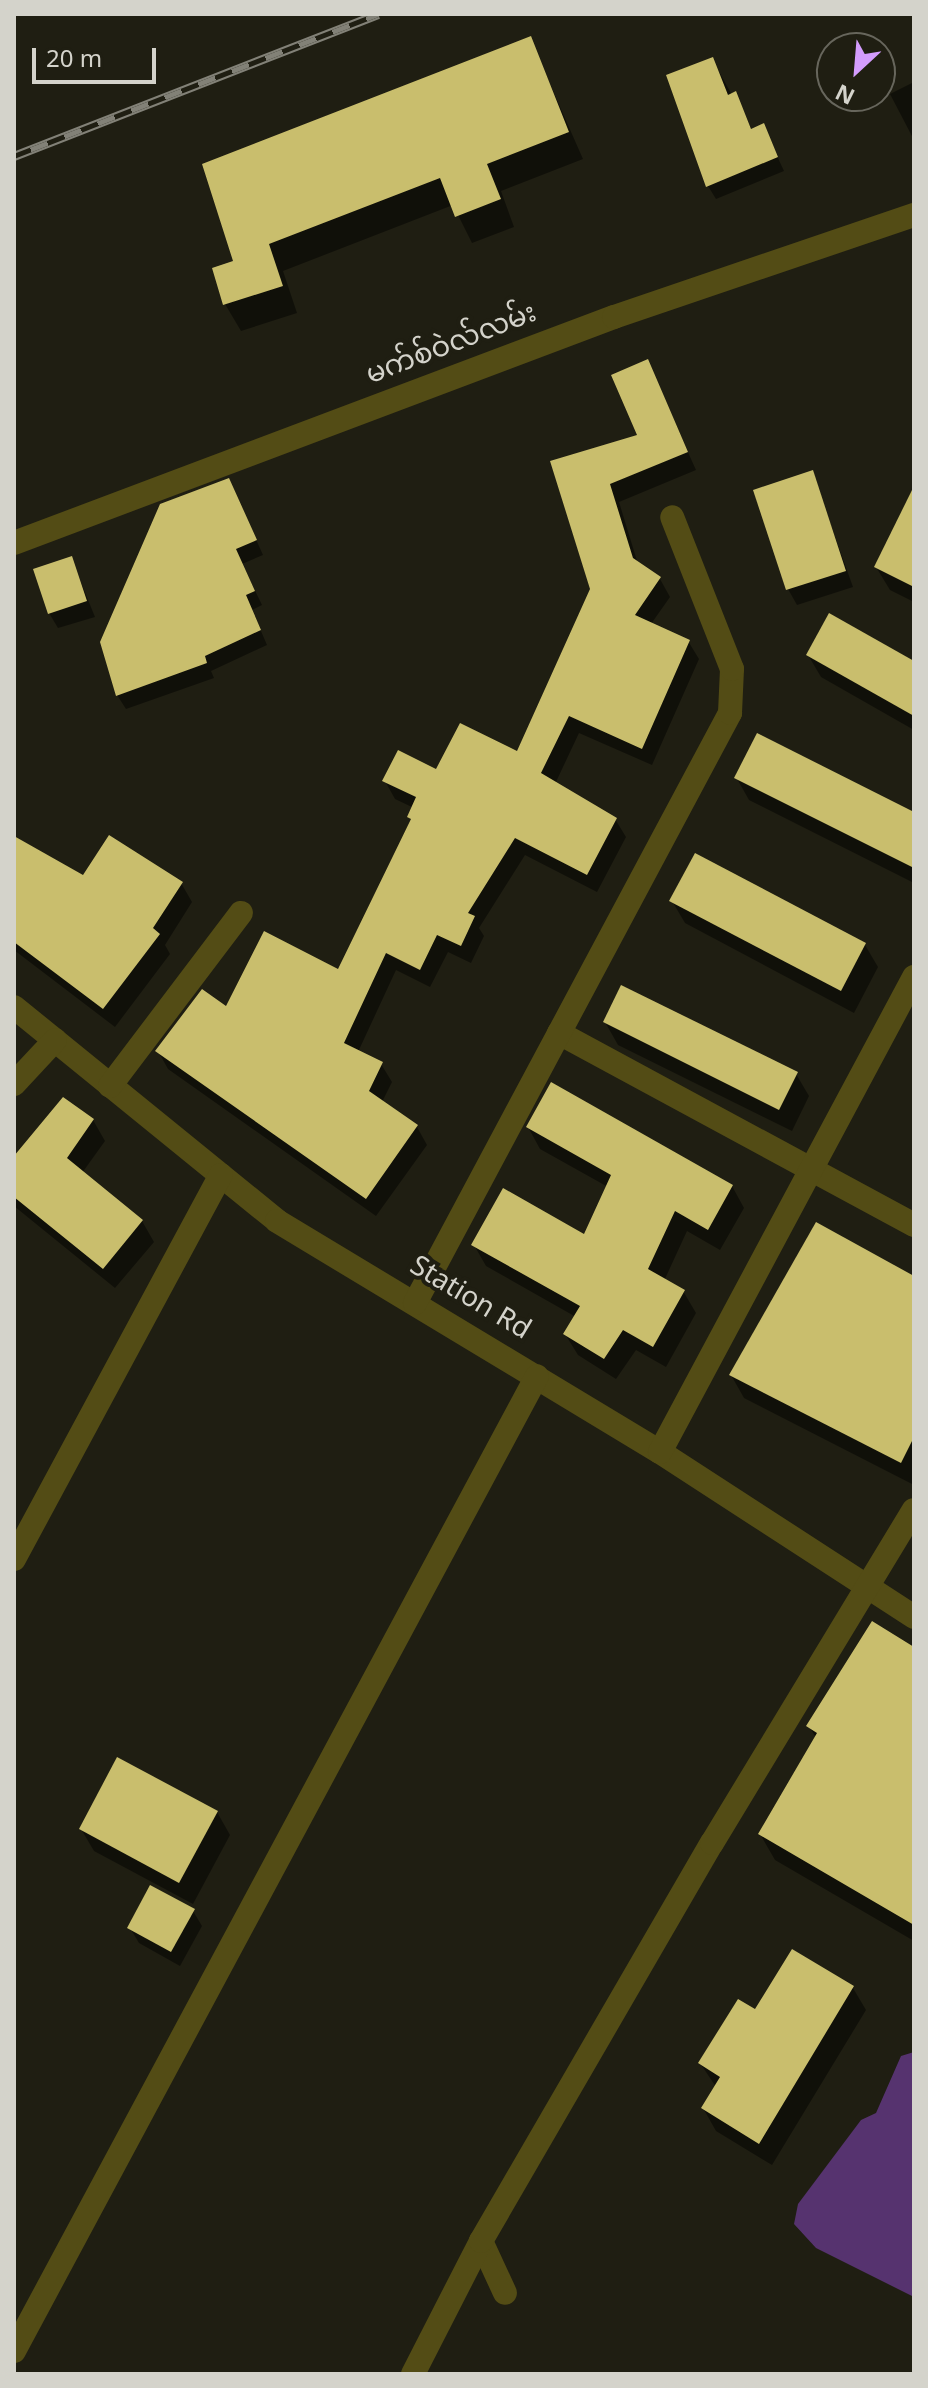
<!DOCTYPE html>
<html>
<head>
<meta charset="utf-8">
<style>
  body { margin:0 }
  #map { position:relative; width:928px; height:2388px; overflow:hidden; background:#1f1e12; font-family:Georgia,"Noto Sans Myanmar",serif }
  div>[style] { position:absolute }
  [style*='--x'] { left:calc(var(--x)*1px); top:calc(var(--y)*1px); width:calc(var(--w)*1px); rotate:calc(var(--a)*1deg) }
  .water>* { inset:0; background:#56336f }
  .shadow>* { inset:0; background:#0007 }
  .building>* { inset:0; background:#c9be6d }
  .street>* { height:24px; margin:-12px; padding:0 12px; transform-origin:12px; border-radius:12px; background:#534c15 }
  .rail>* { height:9px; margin-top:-4.5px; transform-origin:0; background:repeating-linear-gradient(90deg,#1f1e12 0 18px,#828177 0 36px); box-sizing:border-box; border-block:2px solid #828177 }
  span { translate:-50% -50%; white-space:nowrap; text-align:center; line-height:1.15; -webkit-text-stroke:8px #1f1e12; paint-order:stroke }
  .street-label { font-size:28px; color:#d4d3cb }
  .frame { position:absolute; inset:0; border:16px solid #d4d3cb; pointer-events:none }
  .north { position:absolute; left:816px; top:32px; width:80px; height:80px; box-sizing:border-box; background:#1f1e12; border:2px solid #67665c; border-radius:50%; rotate:206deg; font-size:22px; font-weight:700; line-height:32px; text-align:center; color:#d4d3cb }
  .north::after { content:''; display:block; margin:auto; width:28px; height:36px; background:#d39cfd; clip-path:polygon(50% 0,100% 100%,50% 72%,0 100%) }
  .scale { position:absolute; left:32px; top:48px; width:124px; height:36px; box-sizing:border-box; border:4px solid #d4d3cb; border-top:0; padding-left:10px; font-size:24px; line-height:28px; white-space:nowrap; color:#d4d3cb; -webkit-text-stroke:6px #1f1e12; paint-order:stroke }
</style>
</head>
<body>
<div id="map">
  <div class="water">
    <div style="clip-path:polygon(914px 2052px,914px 2297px,816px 2248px,794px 2224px,798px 2204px,861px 2120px,876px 2113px,901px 2056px)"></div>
  </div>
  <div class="shadow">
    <div style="clip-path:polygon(530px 39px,583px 159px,501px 191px,514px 227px,472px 243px,453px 205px,283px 271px,297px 313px,241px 331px,225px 304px,236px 262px)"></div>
    <div style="clip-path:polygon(712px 59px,752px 131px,763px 126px,784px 171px,716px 199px,708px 186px)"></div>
    <div style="clip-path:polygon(914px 82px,914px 140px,890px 94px)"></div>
    <div style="clip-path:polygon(647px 362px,696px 470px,619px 502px,638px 564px,660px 579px,670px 597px,651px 624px,688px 641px,699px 659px,652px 765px,579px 733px,555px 784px,615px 819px,626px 837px,597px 892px,525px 855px,479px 928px,484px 936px,471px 963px,448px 952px,430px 987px,396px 970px,358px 1052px,381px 1064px,392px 1082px,382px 1102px,417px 1127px,427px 1145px,376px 1216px,168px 1069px,158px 1051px,226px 1009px,339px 972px,412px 822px,414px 808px,395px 799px,385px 781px,518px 754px,592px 589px,552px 462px,640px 437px)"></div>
    <div style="clip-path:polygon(812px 473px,853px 587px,797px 605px,788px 589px)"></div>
    <div style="clip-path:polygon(236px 495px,263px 555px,242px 564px,262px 605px,252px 610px,267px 645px,211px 671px,214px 678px,126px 709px,117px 695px)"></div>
    <div style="clip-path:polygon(914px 528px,914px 602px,890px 590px,876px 567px)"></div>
    <div style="clip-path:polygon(71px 558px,95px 617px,58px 628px,49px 613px)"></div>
    <div style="clip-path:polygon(808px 655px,914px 663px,914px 730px,821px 677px)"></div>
    <div style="clip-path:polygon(736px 777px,914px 814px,914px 883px,749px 800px)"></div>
    <div style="clip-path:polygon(14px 838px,83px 878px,181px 883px,192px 902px,165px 945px,170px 954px,115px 1027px,14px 950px)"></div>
    <div style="clip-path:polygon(672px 901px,865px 945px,878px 967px,854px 1013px,685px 923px)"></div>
    <div style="clip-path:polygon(605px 1022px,796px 1074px,809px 1096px,792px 1131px,618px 1045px)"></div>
    <div style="clip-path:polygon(93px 1120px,105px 1141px,82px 1173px,142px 1221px,154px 1242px,115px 1288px,14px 1206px,14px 1159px)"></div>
    <div style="clip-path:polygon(528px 1127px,732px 1186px,744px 1208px,720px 1250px,687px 1231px,664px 1281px,683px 1291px,696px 1313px,666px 1367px,636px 1350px,616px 1379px,578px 1355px,565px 1334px,576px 1317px,486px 1266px,474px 1245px,585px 1236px,608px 1187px,540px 1149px)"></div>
    <div style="clip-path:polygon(914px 1278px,914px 1485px,744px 1398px,731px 1375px)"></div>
    <div style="clip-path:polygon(914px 1650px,914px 1941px,775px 1860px,760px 1834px,816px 1738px,809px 1726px)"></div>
    <div style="clip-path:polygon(217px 1812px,230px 1835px,193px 1904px,94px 1851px,81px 1829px)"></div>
    <div style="clip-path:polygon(193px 1911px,202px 1926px,180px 1966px,139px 1943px,130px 1928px)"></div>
    <div style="clip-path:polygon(793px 1952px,853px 1988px,866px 2010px,772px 2165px,716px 2131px,703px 2108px,716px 2087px,700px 2063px,756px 2012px)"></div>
  </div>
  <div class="building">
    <div style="clip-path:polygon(531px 36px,569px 132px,487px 164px,501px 199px,455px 217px,440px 178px,269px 244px,283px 286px,223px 305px,212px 268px,233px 261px,202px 164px)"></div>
    <div style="clip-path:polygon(713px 57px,728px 95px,736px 91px,751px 129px,764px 123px,778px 157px,706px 187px,666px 75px)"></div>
    <div style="clip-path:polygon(648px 359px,688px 452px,610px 484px,633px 558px,661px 577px,635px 615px,690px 640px,642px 749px,569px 716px,541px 773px,617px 818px,587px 875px,515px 838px,468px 913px,475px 916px,461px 946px,437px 935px,420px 970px,386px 953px,344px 1043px,383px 1062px,369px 1091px,418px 1125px,366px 1199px,155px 1051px,202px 989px,226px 1006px,264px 931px,338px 969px,411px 819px,407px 817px,416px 797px,382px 781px,398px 750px,436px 769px,460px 723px,517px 751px,590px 589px,550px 461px,637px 435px,611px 375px)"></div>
    <div style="clip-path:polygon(813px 470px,846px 571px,786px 590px,753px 490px)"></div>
    <div style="clip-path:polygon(229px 478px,257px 540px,236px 549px,255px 591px,246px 595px,261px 630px,205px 656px,207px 663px,116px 696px,100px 642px,160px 504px)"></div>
    <div style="clip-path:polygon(914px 486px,914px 587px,874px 567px)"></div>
    <div style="clip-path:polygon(72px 556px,87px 601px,48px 614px,33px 569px)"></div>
    <div style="clip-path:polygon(829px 613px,914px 661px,914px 716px,806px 655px)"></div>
    <div style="clip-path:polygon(757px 733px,914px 812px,914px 868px,734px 778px)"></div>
    <div style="clip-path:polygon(109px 835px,183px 882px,153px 928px,160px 934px,103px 1009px,14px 942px,14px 836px,83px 875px)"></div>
    <div style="clip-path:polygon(695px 853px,866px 943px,841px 991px,669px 901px)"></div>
    <div style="clip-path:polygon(621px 985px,798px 1072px,779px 1110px,603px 1022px)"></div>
    <div style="clip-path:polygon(551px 1082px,733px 1185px,708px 1230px,675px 1211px,648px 1269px,685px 1290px,653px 1347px,623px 1330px,604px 1359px,563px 1334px,580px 1306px,471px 1245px,503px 1188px,584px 1234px,611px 1175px,526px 1127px)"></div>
    <div style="clip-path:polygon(63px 1097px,94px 1119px,67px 1158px,143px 1220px,103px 1269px,14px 1197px,14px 1156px)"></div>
    <div style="clip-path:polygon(816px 1222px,914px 1276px,914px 1437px,901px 1463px,729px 1375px)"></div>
    <div style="clip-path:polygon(872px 1621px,914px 1647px,914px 1925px,758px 1834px,817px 1733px,806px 1726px)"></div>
    <div style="clip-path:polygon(117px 1757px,218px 1811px,179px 1883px,79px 1829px)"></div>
    <div style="clip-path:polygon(150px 1885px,195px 1909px,171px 1952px,127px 1928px)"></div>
    <div style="clip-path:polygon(792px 1949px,854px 1986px,759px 2144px,701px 2108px,720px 2077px,698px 2063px,738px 1999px,755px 2009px)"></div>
  </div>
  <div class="street">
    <div style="--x:14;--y:543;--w:641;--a:-20.64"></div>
    <div style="--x:614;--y:317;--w:317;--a:-18.8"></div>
    <div style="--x:14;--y:1007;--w:339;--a:39.1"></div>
    <div style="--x:277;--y:1221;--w:447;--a:31.1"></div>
    <div style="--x:660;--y:1452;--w:303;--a:33"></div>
    <div style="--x:559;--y:1033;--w:404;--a:28.4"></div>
    <div style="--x:14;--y:1084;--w:60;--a:-47"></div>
    <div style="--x:110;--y:1086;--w:217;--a:-52.9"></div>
    <div style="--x:415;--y:1303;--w:669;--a:-61.9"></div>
    <div style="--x:730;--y:713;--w:44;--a:-87.4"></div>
    <div style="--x:732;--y:669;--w:163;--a:-111.5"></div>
    <div style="--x:660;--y:1452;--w:539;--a:-61.86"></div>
    <div style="--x:14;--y:1559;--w:436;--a:-61.7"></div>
    <div style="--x:481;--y:2241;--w:57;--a:65.2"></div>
    <div style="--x:14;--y:2351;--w:1106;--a:-61.79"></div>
    <div style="--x:413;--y:2374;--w:149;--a:-62.9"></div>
    <div style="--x:481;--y:2241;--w:460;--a:-59.9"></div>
    <div style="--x:712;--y:1843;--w:389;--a:-58.8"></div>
  </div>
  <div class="rail">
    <div style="--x:14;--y:156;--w:391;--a:-21.3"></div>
  </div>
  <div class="street-label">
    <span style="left:452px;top:346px;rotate:-21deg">မက်စ်ဝဲလ်လမ်း</span>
    <span style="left:469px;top:1300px;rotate:31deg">Station Rd</span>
  </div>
  <div class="frame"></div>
  <div class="north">N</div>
  <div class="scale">20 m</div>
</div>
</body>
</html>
